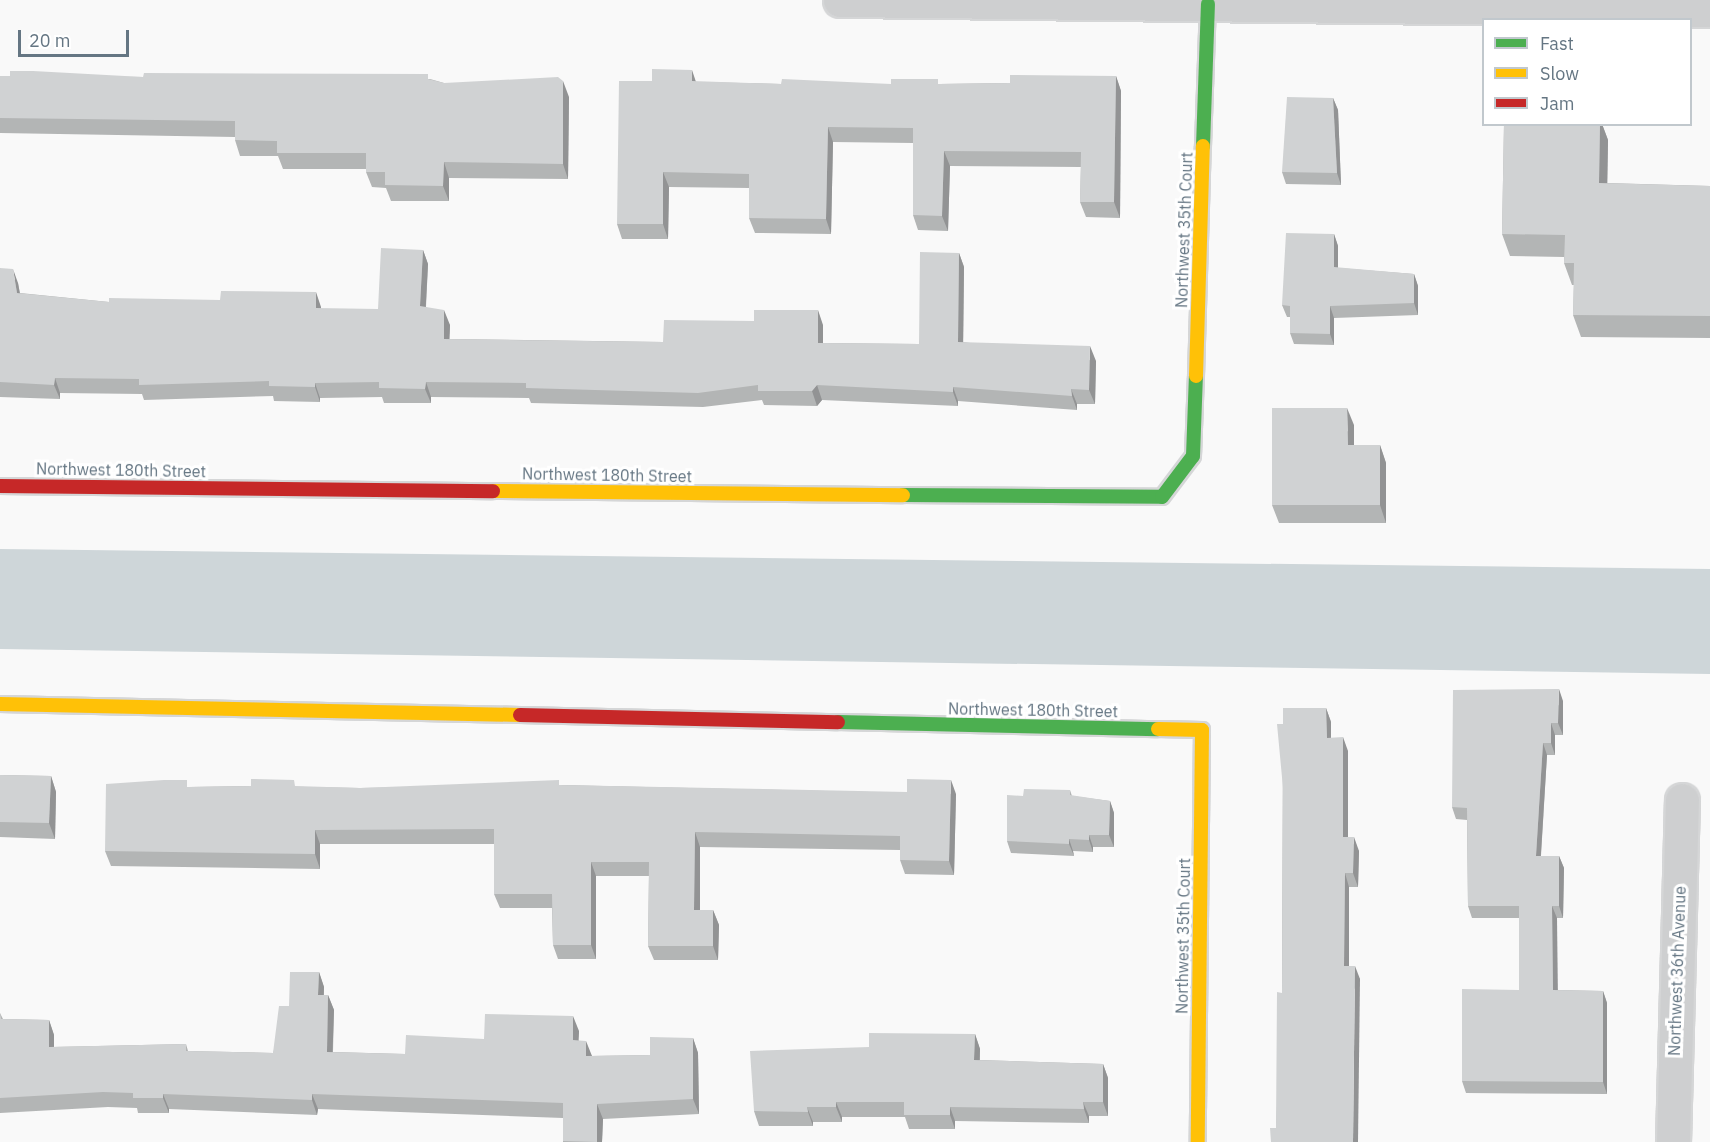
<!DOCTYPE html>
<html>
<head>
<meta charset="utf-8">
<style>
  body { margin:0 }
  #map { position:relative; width:1710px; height:1142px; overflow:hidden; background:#f9f9f9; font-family:"IBM Plex Sans",sans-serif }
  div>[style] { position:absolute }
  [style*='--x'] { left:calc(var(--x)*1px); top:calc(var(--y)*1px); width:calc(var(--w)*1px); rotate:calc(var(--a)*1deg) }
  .water>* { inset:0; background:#ced6d9 }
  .roads { filter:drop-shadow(2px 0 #d5d6d7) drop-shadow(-2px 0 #d5d6d7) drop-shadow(0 2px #d5d6d7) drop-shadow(0 -2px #d5d6d7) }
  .street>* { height:33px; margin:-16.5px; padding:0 16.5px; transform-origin:16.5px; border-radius:16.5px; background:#cecfd0 }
  .fast>* { height:14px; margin:-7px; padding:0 7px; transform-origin:7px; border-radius:7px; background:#4caf50 }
  .slow>* { height:14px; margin:-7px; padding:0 7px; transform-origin:7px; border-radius:7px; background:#ffc107 }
  .jam>* { height:14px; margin:-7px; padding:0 7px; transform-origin:7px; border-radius:7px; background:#c62828 }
  .wall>* { inset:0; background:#b3b5b5 }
  .shaded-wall>* { inset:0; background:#929394 }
  .building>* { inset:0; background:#d0d2d3 }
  span { translate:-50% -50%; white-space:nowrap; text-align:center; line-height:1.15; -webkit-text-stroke:6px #fff; paint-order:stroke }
  .street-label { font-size:16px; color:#657683 }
  .legend { position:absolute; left:1482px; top:18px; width:210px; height:108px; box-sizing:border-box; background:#fff; border:2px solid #c1c8cd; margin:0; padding:8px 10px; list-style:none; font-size:18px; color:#657683 }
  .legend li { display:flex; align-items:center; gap:12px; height:30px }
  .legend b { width:30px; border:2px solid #c1c8cd }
  .scale { position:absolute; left:18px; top:30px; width:111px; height:27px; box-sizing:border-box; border:3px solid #657683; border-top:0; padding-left:8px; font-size:18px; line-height:21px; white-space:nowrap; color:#657683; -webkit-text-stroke:4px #fff; paint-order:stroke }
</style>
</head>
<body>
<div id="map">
  <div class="water">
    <div style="clip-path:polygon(0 549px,1710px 569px,1710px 674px,0 649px)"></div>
  </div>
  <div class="roads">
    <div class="street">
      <div style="--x:840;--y:0;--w:870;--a:0.66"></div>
      <div style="--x:1673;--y:1142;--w:342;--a:-88.5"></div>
    </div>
    <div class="fast">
      <div style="--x:1203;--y:146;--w:142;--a:-88"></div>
      <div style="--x:903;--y:495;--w:259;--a:0.4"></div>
      <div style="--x:1162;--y:497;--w:51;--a:-52.9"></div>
      <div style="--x:1193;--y:456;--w:80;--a:-87.9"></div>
      <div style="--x:838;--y:722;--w:320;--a:1.3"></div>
    </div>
    <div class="slow">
      <div style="--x:1196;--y:376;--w:230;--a:-88.3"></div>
      <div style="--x:493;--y:491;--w:410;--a:0.6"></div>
      <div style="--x:0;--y:704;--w:520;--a:1.21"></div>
      <div style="--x:1158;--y:729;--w:44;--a:1.3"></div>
      <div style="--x:1202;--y:730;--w:412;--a:90.6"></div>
    </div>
    <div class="jam">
      <div style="--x:0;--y:486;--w:493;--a:0.6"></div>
      <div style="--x:520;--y:715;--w:318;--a:1.3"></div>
    </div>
  </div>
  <div class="wall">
    <div style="clip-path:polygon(0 76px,430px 79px,444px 83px,569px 97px,568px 179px,449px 178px,449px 201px,391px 201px,386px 188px,372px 187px,366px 172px,366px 169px,283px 169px,278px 156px,240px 156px,235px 140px,235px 137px,0 133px)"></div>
    <div style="clip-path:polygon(1116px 76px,1121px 91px,1120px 218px,1086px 217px,1080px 202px,1081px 167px,950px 166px,948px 231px,918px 230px,913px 215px,913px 143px,833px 142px,831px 234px,755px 233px,749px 218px,749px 188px,669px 187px,668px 239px,622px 239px,617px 224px,696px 82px,781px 84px,940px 84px,1010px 83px)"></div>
    <div style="clip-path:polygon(1333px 98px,1338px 110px,1341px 185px,1286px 184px,1282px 172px)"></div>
    <div style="clip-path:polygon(1504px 124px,1602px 124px,1608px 140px,1607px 183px,1710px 186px,1710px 338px,1581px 337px,1573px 315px,1574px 285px,1572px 285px,1564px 263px,1564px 257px,1510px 256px,1502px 234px)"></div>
    <div style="clip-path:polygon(1334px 234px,1338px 246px,1338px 268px,1414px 274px,1418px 286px,1418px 315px,1334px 318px,1334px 345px,1294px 344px,1290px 333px,1290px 317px,1287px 317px,1282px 305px)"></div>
    <div style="clip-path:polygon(423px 250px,428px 264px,426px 307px,450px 325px,449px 339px,663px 342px,823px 325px,823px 343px,919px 344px,959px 253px,964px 267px,963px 342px,1096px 361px,1095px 404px,1077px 404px,1077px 410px,958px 401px,958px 406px,822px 400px,817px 406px,764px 405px,762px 400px,703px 407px,531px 403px,529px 398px,431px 397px,431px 403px,384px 403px,382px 397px,320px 398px,320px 402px,274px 401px,273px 396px,144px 400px,142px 394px,60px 393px,60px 399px,0 397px,0 268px,18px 283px,20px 293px,109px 302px,321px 307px,321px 309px,378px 309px)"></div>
    <div style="clip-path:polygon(1354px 425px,1354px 445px,1380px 445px,1386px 463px,1386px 523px,1279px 523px,1272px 505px)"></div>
    <div style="clip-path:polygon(1563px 701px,1563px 735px,1555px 735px,1555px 755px,1547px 755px,1541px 856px,1559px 856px,1564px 868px,1563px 918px,1557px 918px,1557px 990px,1603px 991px,1607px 1003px,1607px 1094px,1466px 1093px,1462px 1081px,1519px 990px,1519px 918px,1472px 918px,1468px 906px,1467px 820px,1456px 819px,1452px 807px)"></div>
    <div style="clip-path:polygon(1326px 708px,1331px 722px,1331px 738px,1348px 751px,1348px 837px,1359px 851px,1358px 887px,1349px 887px,1349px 966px,1360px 979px,1276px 1128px,1282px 993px,1283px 724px)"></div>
    <div style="clip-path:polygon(0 775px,51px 776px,56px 792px,55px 839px,0 837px)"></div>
    <div style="clip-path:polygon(561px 785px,956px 794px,954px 875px,905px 874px,900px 860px,900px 850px,700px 847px,700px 910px,713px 910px,719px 925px,718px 960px,654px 960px,648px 946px,649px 876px,596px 876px,596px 959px,558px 959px,553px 945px,552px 908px,500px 908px,494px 894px,494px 844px,320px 844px,320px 869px,111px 866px,105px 851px,190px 787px,251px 786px,360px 788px)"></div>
    <div style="clip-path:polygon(1070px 790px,1072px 796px,1110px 801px,1114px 813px,1114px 847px,1093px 847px,1093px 852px,1073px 851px,1074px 856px,1011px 853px,1007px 841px,1023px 796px)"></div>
    <div style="clip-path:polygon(319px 972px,324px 987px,324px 995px,328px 995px,334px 1010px,333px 1052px,405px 1054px,484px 1039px,579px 1031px,578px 1040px,592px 1056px,650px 1055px,693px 1038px,698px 1053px,699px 1114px,603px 1119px,602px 1142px,563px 1142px,563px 1118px,318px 1109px,317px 1115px,169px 1109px,169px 1113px,138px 1113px,137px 1108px,108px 1107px,0 1113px,0 1013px,3px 1019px,49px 1020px,54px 1035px,54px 1047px,186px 1044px,188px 1051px,273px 1053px,289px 1006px)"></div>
    <div style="clip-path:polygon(975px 1034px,980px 1049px,980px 1060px,1103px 1064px,1108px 1078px,1108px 1116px,1089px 1116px,1089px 1123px,955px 1121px,955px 1129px,909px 1129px,905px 1117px,842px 1117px,842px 1122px,813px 1122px,813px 1126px,759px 1126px,754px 1111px,869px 1047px)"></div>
  </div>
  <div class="shaded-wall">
    <div style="clip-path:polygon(692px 70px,697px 85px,692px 81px)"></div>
    <div style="clip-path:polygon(1116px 76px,1121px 91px,1120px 218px,1114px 202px)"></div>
    <div style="clip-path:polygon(563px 81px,569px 97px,568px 179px,563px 164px)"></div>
    <div style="clip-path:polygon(1333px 98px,1338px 110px,1341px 185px,1337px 173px)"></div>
    <div style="clip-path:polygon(1600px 124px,1602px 124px,1608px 140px,1607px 205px,1599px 183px)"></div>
    <div style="clip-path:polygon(828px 127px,833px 142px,831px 234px,826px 219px)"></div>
    <div style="clip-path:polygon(944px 151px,950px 166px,948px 231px,942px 216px)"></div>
    <div style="clip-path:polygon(444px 162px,449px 178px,449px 201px,443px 186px)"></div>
    <div style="clip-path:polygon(663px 172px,669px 187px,668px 239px,663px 224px)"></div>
    <div style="clip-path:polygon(1334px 234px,1338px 246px,1338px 279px,1334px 267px)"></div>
    <div style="clip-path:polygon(423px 250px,428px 264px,425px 320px,420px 306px)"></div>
    <div style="clip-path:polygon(959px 253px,964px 267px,963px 357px,958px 342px)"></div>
    <div style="clip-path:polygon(13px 269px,18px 283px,22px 307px,17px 293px)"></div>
    <div style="clip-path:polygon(1414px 274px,1418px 286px,1418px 315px,1414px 303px)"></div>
    <div style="clip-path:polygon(316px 292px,321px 307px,321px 323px,316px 308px)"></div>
    <div style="clip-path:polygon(1330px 306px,1334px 318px,1334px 345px,1330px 334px)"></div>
    <div style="clip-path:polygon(444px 310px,450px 325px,449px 354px,444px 339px)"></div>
    <div style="clip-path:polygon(818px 310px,823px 325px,823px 358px,818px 343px)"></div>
    <div style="clip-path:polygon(1090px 346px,1096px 361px,1095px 404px,1089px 390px)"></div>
    <div style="clip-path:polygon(55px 378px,60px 393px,60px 399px,54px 385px)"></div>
    <div style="clip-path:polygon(426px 382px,431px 397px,431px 403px,425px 389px)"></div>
    <div style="clip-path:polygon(315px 383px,320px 398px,320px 402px,315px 387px)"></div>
    <div style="clip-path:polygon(817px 385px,822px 400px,817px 406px,812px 391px)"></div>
    <div style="clip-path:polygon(953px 387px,958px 401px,958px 406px,953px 392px)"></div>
    <div style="clip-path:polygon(1071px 389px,1077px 404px,1077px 410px,1072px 396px)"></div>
    <div style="clip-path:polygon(1347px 408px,1354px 425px,1354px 462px,1348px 445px)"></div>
    <div style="clip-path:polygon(1380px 445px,1386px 463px,1386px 523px,1380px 505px)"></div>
    <div style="clip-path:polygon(1559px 689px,1563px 701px,1563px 735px,1558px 723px)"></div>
    <div style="clip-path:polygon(1326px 708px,1331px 722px,1331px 751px,1327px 738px)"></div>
    <div style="clip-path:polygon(1551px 723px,1555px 735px,1555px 755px,1551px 743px)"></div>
    <div style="clip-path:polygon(1343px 737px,1348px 751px,1348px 851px,1343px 837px)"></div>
    <div style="clip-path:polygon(1543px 743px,1547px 755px,1540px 868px,1536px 856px)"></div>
    <div style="clip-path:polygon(51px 776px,56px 792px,55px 839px,49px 823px)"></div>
    <div style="clip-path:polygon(951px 780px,956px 794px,954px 875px,949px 861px)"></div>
    <div style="clip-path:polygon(1110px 801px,1114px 813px,1114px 847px,1109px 835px)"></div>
    <div style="clip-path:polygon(315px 830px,320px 844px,320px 869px,315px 854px)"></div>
    <div style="clip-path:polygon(695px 832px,700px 847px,700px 924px,694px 910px)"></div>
    <div style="clip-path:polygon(1089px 835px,1093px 847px,1093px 852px,1089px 840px)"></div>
    <div style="clip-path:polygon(1354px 837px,1359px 851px,1358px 887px,1353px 873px)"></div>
    <div style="clip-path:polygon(1069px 839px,1073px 851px,1074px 856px,1069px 844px)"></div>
    <div style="clip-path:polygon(1559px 856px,1564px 868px,1563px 918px,1559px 906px)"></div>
    <div style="clip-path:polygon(591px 862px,596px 876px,596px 959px,591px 945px)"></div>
    <div style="clip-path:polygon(1345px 873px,1349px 887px,1349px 979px,1344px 966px)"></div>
    <div style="clip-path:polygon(1552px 906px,1557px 918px,1558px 1002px,1553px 990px)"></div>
    <div style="clip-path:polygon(713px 910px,719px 925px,718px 960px,713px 946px)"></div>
    <div style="clip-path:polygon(1355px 966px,1360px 979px,1358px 1142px,1353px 1142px)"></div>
    <div style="clip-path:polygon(319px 972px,324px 987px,323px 1010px,318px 995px)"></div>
    <div style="clip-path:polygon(1603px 991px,1607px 1003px,1607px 1094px,1603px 1082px)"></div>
    <div style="clip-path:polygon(328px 995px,334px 1010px,332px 1067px,327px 1052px)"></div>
    <div style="clip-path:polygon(573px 1016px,579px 1031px,578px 1055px,573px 1040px)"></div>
    <div style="clip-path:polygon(49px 1020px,54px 1035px,54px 1062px,49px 1047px)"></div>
    <div style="clip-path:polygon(975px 1034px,980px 1049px,979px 1074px,974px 1060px)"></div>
    <div style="clip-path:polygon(693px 1038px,698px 1053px,699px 1114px,693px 1099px)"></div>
    <div style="clip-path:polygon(586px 1041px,592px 1056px,586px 1056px)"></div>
    <div style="clip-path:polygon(1103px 1064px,1108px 1078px,1108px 1116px,1103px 1102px)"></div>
    <div style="clip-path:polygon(163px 1094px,169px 1109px,169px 1113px,163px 1098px)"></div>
    <div style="clip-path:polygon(312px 1094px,318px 1109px,317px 1115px,312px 1100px)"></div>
    <div style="clip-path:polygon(836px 1102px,842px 1117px,842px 1122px,836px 1107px)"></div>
    <div style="clip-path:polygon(1083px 1102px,1089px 1116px,1089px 1123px,1084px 1109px)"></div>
    <div style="clip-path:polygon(597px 1104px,603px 1119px,602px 1142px,597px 1142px)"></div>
    <div style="clip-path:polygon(807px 1107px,813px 1122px,813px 1126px,808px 1112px)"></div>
    <div style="clip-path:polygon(950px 1107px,955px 1121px,955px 1129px,950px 1115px)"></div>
  </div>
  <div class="building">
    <div style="clip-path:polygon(652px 69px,692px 70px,692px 81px,781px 84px,782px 79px,891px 84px,891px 79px,938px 79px,938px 84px,1010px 83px,1010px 75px,1116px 76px,1114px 202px,1080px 202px,1081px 152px,944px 151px,942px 216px,913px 215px,913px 128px,828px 127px,826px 219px,749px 218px,749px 174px,663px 172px,663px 224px,617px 224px,619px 81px,652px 81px)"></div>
    <div style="clip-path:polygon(10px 71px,33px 71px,143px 77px,144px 73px,428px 74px,428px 79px,444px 83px,558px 77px,563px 81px,563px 164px,444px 162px,443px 186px,385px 185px,385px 172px,366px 172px,366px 153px,277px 153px,277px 141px,235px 140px,235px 121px,0 118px,0 76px,10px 76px)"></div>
    <div style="clip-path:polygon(1287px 97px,1333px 98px,1337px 173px,1282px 172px)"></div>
    <div style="clip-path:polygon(1504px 124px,1600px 124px,1599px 183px,1710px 186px,1710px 316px,1573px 315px,1574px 263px,1564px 263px,1565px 235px,1502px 234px)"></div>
    <div style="clip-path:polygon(1286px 233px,1334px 234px,1334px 267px,1414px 274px,1414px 303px,1330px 306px,1330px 334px,1290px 333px,1290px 306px,1282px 305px)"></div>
    <div style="clip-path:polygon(381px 248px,423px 250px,420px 306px,444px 310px,444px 339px,663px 342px,664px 320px,754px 321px,754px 310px,818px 310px,818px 343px,919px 344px,920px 252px,959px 253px,958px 342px,1090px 346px,1089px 390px,1071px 389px,1072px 396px,953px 387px,953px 392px,817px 385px,812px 391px,758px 391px,758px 385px,698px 393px,526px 388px,526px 383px,426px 382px,425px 389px,379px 388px,379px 382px,315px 383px,315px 387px,269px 386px,269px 381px,139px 385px,139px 379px,55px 378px,54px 385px,0 382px,0 268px,13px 269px,17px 293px,109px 302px,109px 298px,220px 300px,221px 291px,316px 292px,316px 308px,378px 309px)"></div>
    <div style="clip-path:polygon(1272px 408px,1347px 408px,1348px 445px,1380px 445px,1380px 505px,1272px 505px)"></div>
    <div style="clip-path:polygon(1559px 689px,1558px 723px,1551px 723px,1551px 743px,1543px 743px,1536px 856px,1559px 856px,1559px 906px,1552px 906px,1553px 990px,1603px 991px,1603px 1082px,1462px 1081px,1462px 989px,1519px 990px,1519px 906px,1468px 906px,1467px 808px,1452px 807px,1453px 690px)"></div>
    <div style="clip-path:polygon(1283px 708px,1326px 708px,1327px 738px,1343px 737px,1343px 837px,1354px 837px,1353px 873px,1345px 873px,1344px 966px,1355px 966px,1353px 1142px,1271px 1142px,1270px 1128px,1276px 1128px,1277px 992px,1282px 993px,1283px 788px,1277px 724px,1283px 724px)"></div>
    <div style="clip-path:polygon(0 775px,51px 776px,49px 823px,0 822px)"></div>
    <div style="clip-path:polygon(251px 779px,294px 780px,295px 786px,360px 788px,559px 780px,559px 785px,907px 792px,907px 779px,951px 780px,949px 861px,900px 860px,900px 836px,695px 832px,694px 910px,713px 910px,713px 946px,648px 946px,649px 862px,591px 862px,591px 945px,553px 945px,552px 894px,494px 894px,494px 829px,315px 830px,315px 854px,105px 851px,106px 784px,164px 780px,187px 780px,187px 787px,251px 786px)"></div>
    <div style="clip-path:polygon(1024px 789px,1070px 790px,1070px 795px,1110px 801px,1109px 835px,1089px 835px,1089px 840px,1069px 839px,1069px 844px,1007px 841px,1007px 795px,1023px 796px)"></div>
    <div style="clip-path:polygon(290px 972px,319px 972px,318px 995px,328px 995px,327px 1052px,405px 1054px,406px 1035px,484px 1039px,485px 1014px,573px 1016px,573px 1040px,586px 1041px,586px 1056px,650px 1055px,650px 1037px,693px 1038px,693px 1099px,597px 1104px,597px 1142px,563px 1141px,563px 1103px,312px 1094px,312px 1100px,163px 1094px,163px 1098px,133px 1098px,133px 1093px,103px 1092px,0 1098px,0 1013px,1px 1019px,49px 1020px,49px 1047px,186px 1044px,186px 1051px,273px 1053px,279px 1006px,289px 1006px)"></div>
    <div style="clip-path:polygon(869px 1033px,975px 1034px,974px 1060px,1103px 1064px,1103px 1102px,1083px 1102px,1084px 1109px,950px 1107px,950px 1115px,904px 1115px,904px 1102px,836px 1102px,836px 1107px,807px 1107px,808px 1112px,754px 1111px,750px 1051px,869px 1047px)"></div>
  </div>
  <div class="street-label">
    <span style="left:1184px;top:230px;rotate:-88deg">Northwest 35th Court</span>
    <span style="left:121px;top:470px;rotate:1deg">Northwest 180th Street</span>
    <span style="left:607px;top:475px;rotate:1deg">Northwest 180th Street</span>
    <span style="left:1033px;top:710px;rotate:1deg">Northwest 180th Street</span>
    <span style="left:1183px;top:936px;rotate:-89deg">Northwest 35th Court</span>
    <span style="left:1677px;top:971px;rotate:-88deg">Northwest 36th Avenue</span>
  </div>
  <ul class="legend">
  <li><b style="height:8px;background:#4caf50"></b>Fast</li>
  <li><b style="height:8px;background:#ffc107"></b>Slow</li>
  <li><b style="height:8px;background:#c62828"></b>Jam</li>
  </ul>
  <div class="scale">20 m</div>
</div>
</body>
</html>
